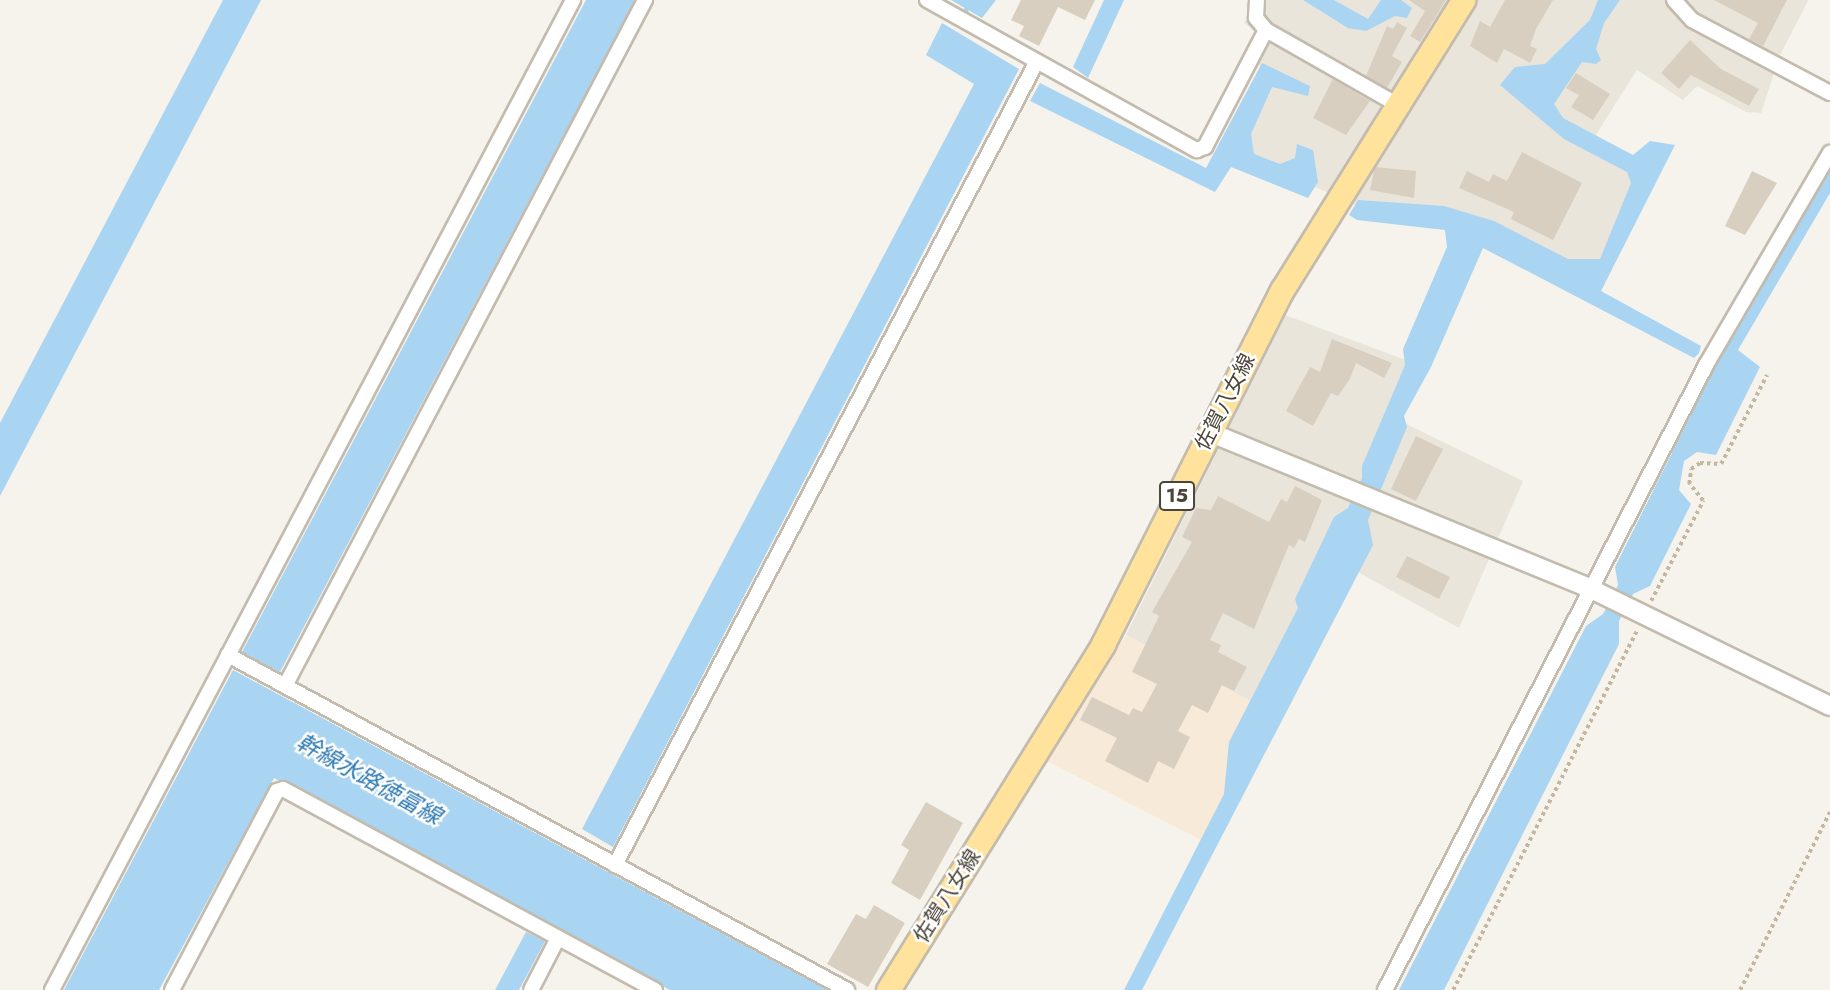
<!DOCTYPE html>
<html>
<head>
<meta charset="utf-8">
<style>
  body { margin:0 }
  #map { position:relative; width:1830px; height:990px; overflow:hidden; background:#f6f3ec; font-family:Jost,"Noto Sans JP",sans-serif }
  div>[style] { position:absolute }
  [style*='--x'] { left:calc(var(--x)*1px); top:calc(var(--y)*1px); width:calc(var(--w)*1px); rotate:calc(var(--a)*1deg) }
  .residential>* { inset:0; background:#eae5da }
  .commercial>* { inset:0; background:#f7ead8 }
  .water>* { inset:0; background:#a9d4f2 }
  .stream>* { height:5px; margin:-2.5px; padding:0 2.5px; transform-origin:2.5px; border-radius:2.5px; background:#a9d4f2 }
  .building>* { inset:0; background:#d8cfc1 }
  .path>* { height:3.5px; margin-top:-1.75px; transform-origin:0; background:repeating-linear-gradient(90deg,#c4b79f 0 3.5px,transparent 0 7px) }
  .roads { filter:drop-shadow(2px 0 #c2bbae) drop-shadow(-2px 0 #c2bbae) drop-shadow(0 2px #c2bbae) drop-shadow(0 -2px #c2bbae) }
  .minor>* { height:14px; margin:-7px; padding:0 7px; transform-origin:7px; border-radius:7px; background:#fff }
  .tertiary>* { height:18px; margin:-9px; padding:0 9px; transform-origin:9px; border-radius:9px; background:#fff }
  .primary>* { height:23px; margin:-11.5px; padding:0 11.5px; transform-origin:11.5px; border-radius:11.5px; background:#ffe39c }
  span { translate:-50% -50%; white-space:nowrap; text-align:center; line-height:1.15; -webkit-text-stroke:5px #fff; paint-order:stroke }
  .shield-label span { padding:2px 5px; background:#fff; border:2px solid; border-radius:5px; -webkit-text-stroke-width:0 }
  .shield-label { font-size:19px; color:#4b4439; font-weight:700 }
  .street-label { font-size:21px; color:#4b4439 }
  .water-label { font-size:23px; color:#2e7ab2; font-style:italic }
</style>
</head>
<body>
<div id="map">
  <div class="residential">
    <div style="clip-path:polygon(1253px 0,1807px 0,1808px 1px,1780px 55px,1761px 113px,1746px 112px,1697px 86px,1683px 100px,1637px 70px,1590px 144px,1648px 175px,1589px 296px,1476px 235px,1365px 209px,1236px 152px,1272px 74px,1245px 55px,1257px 33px,1244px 23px)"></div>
    <div style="clip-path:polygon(1285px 315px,1419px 365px,1398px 420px,1523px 481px,1459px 628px,1347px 566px,1273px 713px,1126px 635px)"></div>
  </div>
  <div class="commercial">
    <div style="clip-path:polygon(1126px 635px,1273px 713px,1209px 844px,1045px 760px)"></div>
  </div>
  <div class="water">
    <div style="clip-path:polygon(223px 0,261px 0,0 496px,0 423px)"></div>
    <div style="clip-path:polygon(586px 0,635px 0,280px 672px,242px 652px)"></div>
    <div style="clip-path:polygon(951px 0,996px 0,982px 18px)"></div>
    <div style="clip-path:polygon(1104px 0,1124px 0,1088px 78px,1073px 67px)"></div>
    <div style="clip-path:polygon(1303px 0,1334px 0,1368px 19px,1381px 0,1401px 0,1412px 8px,1407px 18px,1395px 16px,1366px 31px,1348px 28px)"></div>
    <div style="clip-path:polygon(1598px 0,1620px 0,1604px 23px,1596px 49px,1601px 60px,1596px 64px,1582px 62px,1554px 104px,1563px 118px,1633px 155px,1650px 141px,1675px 145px,1601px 291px,1701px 346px,1699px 353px,1694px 358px,1483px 248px,1431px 367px,1404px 416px,1407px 427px,1368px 520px,1373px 545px,1142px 990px,1124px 990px,1224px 794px,1229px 742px,1298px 608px,1295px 599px,1334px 517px,1348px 508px,1362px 478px,1362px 466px,1405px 365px,1403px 349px,1447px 247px,1445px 230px,1357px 220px,1349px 215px,1358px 200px,1444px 206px,1494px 221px,1568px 259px,1600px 259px,1631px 183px,1627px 172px,1564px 139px,1500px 85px,1515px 67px,1545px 64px,1590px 20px)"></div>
    <div style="clip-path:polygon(942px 23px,1019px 69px,613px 847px,582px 829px,974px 84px,926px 55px)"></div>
    <div style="clip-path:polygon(1262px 63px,1310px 86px,1308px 96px,1272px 87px,1251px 134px,1254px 154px,1280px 164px,1295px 158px,1297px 144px,1313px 150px,1318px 182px,1308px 198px,1231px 167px,1215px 192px,1030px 101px,1040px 83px,1206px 168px)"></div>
    <div style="clip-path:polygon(1830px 166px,1830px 193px,1738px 350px,1760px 367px,1716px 455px,1697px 452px,1684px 461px,1679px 490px,1691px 504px,1650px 586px,1633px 594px,1619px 621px,1619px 644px,1444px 990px,1399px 990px,1586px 626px,1603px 614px,1618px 585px,1615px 567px,1717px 363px)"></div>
    <div style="clip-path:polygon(233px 670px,827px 990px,670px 990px,274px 778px,159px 990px,64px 990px)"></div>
    <div style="clip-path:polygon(526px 932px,545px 941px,519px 990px,495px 990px)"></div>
  </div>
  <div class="stream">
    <div style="--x:965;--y:11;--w:12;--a:-66"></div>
  </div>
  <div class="building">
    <div style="clip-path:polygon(1021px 0,1095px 0,1085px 20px,1058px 7px,1039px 46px,1019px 36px,1024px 26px,1011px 20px)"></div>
    <div style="clip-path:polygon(1409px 0,1446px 0,1420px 42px,1410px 36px,1425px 11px)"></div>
    <div style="clip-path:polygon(1505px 0,1553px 0,1536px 29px,1530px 46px,1537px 49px,1530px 63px,1504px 49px,1497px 63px,1470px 46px,1480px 21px,1490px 27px)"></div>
    <div style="clip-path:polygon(1714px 0,1787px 0,1763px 46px,1749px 39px,1758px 23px)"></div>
    <div style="clip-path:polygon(1397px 22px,1407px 28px,1392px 56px,1402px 62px,1387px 88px,1366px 76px,1387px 26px,1393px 29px)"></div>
    <div style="clip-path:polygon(1690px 40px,1721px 69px,1759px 89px,1749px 106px,1691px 75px,1679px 89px,1661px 73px)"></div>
    <div style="clip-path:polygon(1576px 73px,1610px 94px,1593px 120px,1571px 107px,1579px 95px,1566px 88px)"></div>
    <div style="clip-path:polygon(1333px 79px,1370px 101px,1346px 135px,1313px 118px)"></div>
    <div style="clip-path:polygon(1522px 152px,1582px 183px,1553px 240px,1511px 219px,1514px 212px,1459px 188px,1467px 171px,1489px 182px,1493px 174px,1507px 181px)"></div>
    <div style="clip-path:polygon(1375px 167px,1416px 171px,1414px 198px,1370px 190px)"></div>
    <div style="clip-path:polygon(1752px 171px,1777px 183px,1745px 235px,1725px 226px)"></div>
    <div style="clip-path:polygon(1332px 339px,1392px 363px,1384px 378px,1356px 363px,1350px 379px,1338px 396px,1331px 393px,1313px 426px,1286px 411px,1310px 367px,1320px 372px)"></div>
    <div style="clip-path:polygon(1416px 436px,1443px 449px,1416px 501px,1391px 489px)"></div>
    <div style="clip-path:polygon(1295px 486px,1322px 500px,1305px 542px,1299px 539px,1294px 548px,1289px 545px,1254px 629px,1223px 613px,1210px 640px,1221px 645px,1218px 652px,1247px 667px,1234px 691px,1222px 685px,1208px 713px,1192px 705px,1178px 731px,1190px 737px,1174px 769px,1158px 761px,1148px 783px,1105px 761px,1117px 738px,1080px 720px,1092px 697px,1129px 715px,1133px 708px,1142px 712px,1157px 684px,1132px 672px,1159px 616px,1152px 612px,1192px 542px,1182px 537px,1196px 508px,1211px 510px,1218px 496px,1269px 522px,1281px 499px,1287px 502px)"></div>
    <div style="clip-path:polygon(1407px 556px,1450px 577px,1439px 599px,1396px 577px)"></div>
    <div style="clip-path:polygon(926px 802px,963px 823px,920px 900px,891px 883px,909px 850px,901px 845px)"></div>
    <div style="clip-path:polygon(874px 905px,905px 923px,868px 987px,827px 964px,856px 914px,866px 919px)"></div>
  </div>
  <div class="path">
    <div style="--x:1651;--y:601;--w:113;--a:-62.5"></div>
    <div style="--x:1703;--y:501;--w:22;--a:-129"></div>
    <div style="--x:1689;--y:484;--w:15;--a:-82"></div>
    <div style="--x:1691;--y:469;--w:11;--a:-34"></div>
    <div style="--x:1700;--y:463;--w:21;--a:3"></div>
    <div style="--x:1721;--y:464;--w:100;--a:-62.7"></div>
    <div style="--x:1453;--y:990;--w:404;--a:-62.9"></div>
    <div style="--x:1740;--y:990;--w:199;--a:-63.2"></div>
  </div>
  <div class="roads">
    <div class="minor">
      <div style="--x:927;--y:0;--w:309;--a:29.1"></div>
      <div style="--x:1197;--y:150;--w:9;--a:-21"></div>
      <div style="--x:1205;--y:147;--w:132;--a:-62.5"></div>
      <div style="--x:1266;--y:30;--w:16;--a:-130"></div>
      <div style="--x:1256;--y:18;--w:18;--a:-87"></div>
      <div style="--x:1674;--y:0;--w:27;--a:48"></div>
      <div style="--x:1692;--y:20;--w:156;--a:27.9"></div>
      <div style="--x:1266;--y:30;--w:150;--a:29.6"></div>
      <div style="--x:228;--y:655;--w:704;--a:28.42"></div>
      <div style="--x:285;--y:686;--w:775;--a:-62.31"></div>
      <div style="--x:615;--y:865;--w:906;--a:-62.3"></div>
      <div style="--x:52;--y:990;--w:1119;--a:-62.24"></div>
      <div style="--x:172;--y:990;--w:225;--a:-62.2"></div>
      <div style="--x:277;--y:791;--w:6;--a:-18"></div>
      <div style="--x:283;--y:789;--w:423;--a:28.4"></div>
      <div style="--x:531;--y:990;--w:59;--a:-62.6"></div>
      <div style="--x:1385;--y:990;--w:703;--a:-62.81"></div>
      <div style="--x:1706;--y:365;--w:246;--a:-59.7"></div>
    </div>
    <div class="tertiary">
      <div style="--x:1209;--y:432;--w:413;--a:22.3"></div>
      <div style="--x:1591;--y:589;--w:266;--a:26.1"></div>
    </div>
    <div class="primary">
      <div style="--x:888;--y:990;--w:407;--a:-58.1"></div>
      <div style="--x:1103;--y:644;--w:397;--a:-63.2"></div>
      <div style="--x:1282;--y:290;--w:342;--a:-58"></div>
    </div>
  </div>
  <div class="shield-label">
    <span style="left:1177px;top:496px">15</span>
  </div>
  <div class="street-label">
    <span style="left:1225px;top:402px;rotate:-63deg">佐賀八女線</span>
    <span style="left:947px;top:896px;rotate:-58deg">佐賀八女線</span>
  </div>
  <div class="water-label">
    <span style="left:369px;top:779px;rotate:29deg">幹線水路徳富線</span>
  </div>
</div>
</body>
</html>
